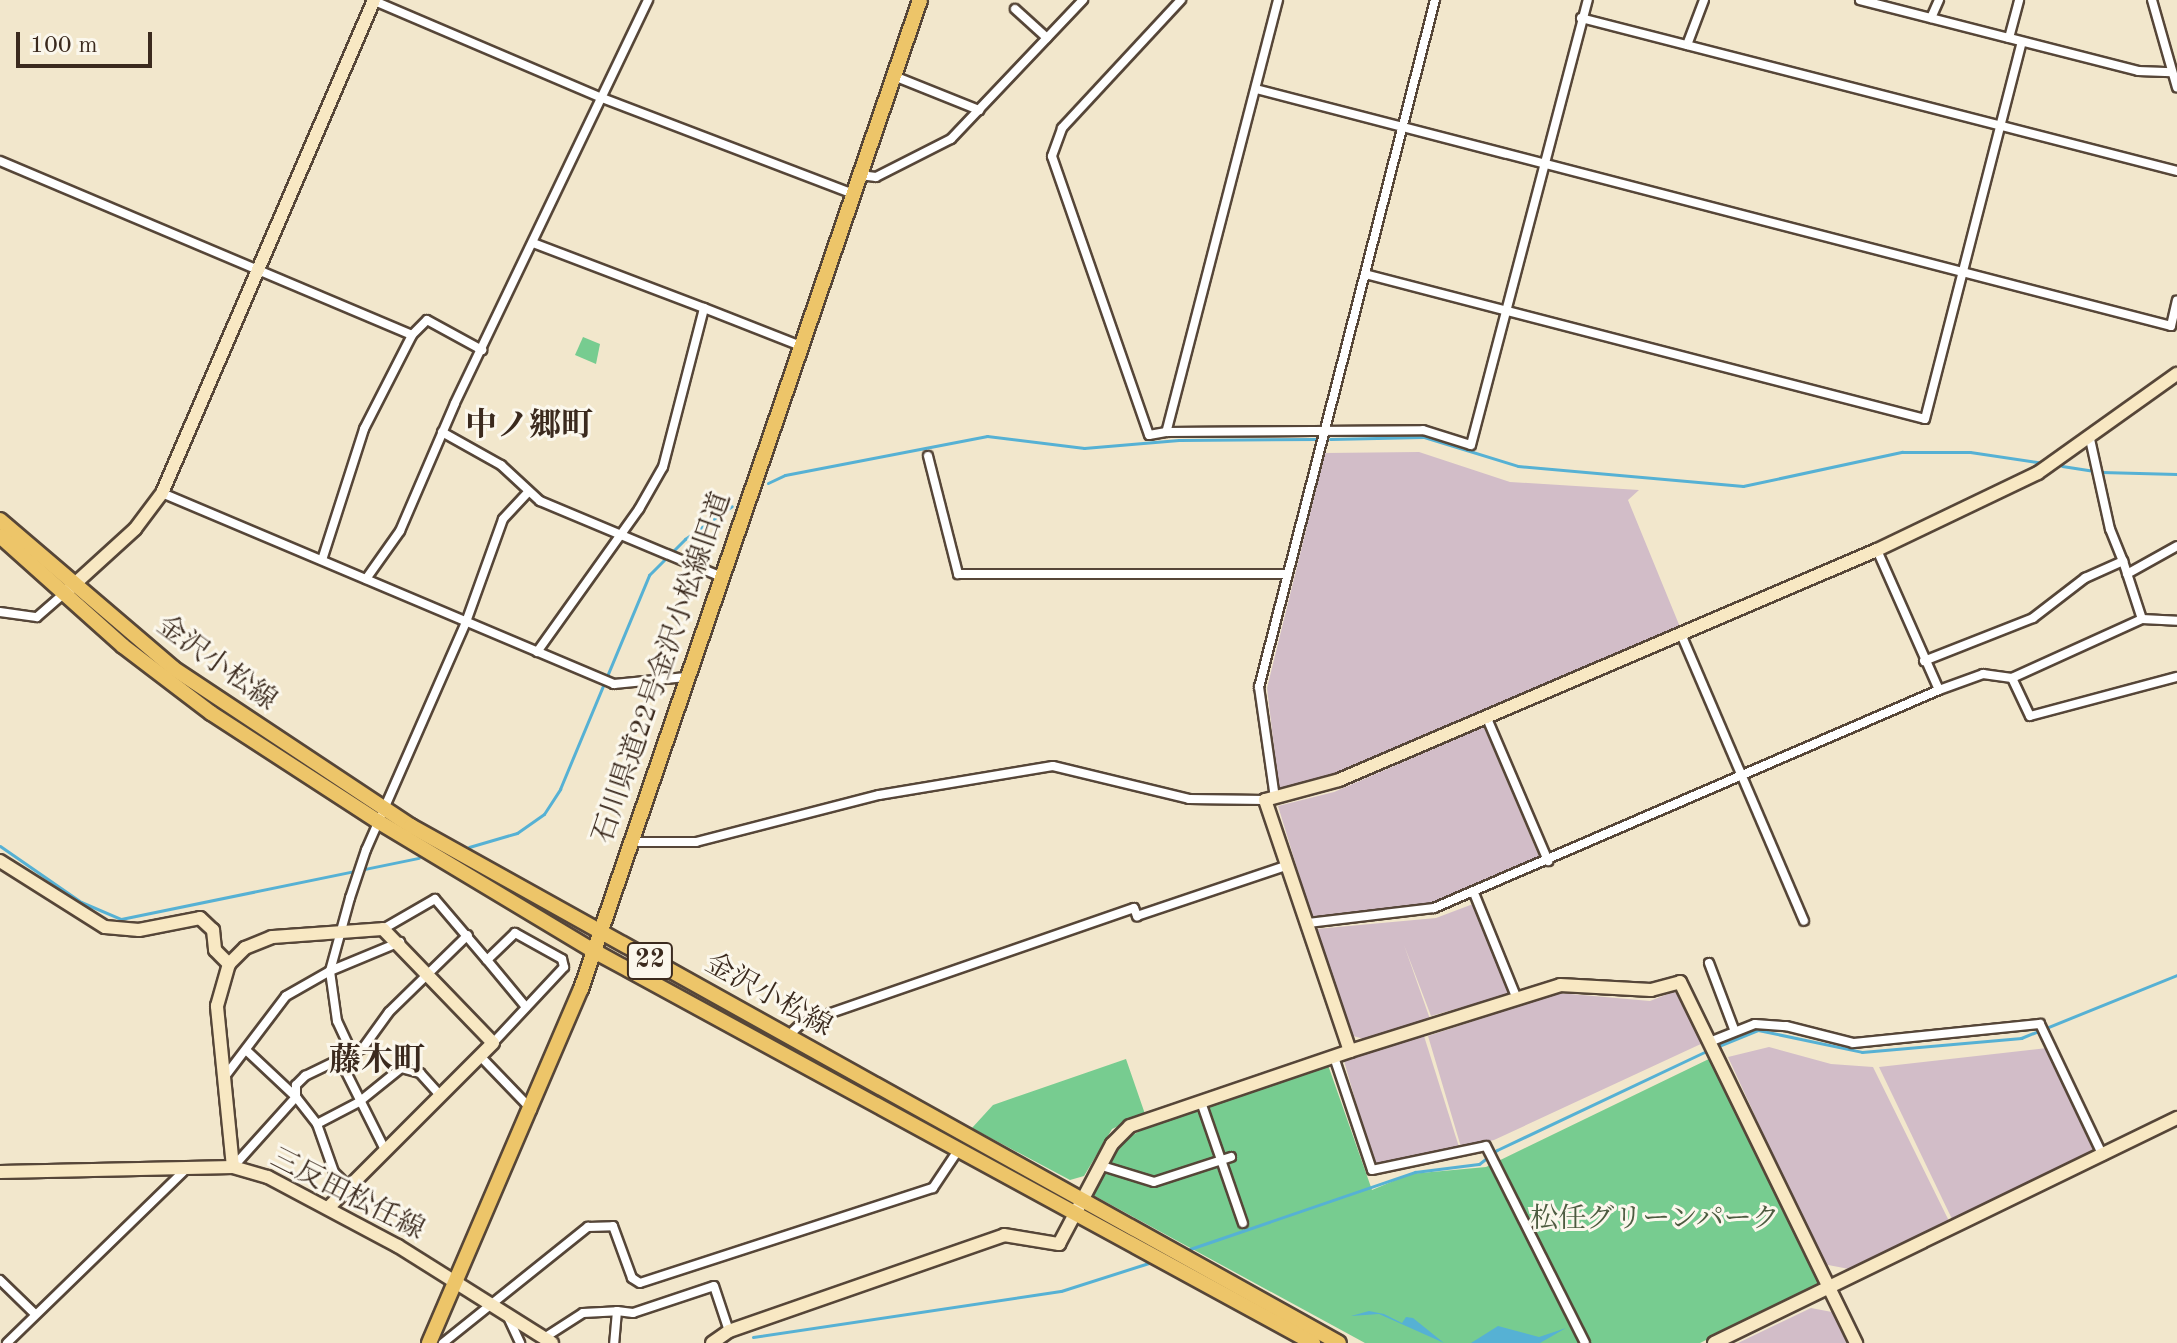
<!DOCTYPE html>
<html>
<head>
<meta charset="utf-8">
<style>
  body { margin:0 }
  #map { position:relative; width:2177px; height:1343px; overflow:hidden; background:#f2e7cc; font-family:"Old Standard TT","Noto Serif JP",serif }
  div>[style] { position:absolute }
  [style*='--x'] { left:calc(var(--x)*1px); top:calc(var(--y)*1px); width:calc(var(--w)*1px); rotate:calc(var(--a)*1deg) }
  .industrial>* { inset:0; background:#d2bdc8 }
  .green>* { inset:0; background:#77cc90 }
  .water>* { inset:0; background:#56b1d4 }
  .stream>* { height:3px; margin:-1.5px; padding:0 1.5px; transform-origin:1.5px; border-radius:1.5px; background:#56b1d4 }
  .roads { filter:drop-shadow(2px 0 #564638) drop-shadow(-2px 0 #564638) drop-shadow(0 2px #564638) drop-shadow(0 -2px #564638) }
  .street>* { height:8px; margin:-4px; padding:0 4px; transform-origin:4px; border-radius:4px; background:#fff }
  .secondary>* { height:12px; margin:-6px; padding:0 6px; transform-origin:6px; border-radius:6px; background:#f8e8c3 }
  .primary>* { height:14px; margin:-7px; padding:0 7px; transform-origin:7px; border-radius:7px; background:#edc569 }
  span { translate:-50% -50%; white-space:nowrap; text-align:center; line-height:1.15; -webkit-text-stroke:6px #fbf7ec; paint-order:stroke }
  .shield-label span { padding:2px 6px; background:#fbf7ec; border:2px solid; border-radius:6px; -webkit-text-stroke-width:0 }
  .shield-label { font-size:26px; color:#3b2a1e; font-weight:700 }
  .street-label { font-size:28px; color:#3b2a1e }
  .park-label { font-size:28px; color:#4d5b40 }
  .quarter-label { font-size:32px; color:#3b2a1e; font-weight:700 }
  .scale { position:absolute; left:16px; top:32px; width:136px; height:36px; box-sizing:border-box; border:4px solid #3b2a1e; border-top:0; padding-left:10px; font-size:24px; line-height:28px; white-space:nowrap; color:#3b2a1e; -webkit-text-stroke:6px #fbf7ec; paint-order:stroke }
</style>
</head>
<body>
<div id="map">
  <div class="industrial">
    <div style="clip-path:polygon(1419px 452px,1510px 482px,1639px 490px,1628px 500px,1680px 627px,1326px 779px,1279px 789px,1267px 688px,1325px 453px)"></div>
    <div style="clip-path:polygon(1484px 727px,1540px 859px,1431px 904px,1312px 917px,1278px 806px,1334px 792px)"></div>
    <div style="clip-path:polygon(1473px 904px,1512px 993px,1431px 1016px,1404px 945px,1430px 1019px,1364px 1039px,1353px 1036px,1316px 929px,1436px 918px)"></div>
    <div style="clip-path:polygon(1673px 992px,1681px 993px,1703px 1043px,1494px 1140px,1461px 1147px,1428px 1036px,1559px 993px,1650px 1001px)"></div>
    <div style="clip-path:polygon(1424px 1036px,1459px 1147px,1380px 1167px,1373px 1162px,1344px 1061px)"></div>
    <div style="clip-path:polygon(1769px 1047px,1831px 1064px,1873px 1067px,1949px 1221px,1849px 1269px,1823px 1264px,1728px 1057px)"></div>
    <div style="clip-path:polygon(2047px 1048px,2096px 1151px,1952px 1219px,1879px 1067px)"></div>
    <div style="clip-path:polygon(1811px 1308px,1832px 1312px,1847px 1343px,1738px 1343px)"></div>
  </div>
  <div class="green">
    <div style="clip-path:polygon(583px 337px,600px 344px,596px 364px,575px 355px)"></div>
    <div style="clip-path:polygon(1713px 1057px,1823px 1282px,1700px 1343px,1365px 1343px,1093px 1195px,1118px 1144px,1143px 1129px,1328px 1065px,1372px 1190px,1410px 1174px,1486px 1167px)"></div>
    <div style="clip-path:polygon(1126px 1059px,1145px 1114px,1112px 1129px,1084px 1176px,1070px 1180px,972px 1128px,993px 1105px)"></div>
  </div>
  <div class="water">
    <div style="clip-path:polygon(1369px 1311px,1384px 1314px,1402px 1323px,1406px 1317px,1413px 1318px,1444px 1343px,1379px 1314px,1351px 1316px)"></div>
    <div style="clip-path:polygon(1498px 1326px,1539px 1337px,1566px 1328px,1540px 1343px,1471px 1343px)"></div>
  </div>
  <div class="stream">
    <div style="--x:1330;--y:439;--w:94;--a:-1.2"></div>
    <div style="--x:1424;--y:437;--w:98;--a:17.1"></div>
    <div style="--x:1518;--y:466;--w:226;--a:5.1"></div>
    <div style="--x:1743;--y:486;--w:163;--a:-12.1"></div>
    <div style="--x:1902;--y:452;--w:68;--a:0"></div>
    <div style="--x:1970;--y:452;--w:75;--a:8.5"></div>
    <div style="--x:2062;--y:466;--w:31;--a:9"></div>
    <div style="--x:2101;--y:472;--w:76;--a:1.5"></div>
    <div style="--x:768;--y:483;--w:19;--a:-25"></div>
    <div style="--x:785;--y:475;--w:206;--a:-10.9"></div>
    <div style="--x:987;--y:436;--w:98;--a:7.1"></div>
    <div style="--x:1084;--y:448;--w:95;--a:-4.8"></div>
    <div style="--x:1179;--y:440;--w:137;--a:-0.4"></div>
    <div style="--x:0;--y:846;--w:98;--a:34.7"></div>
    <div style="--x:81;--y:902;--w:43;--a:23"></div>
    <div style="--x:121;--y:919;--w:304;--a:-11.6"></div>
    <div style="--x:469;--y:847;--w:50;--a:-16.3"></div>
    <div style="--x:517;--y:833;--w:33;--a:-35"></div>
    <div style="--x:544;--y:814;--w:30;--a:-57"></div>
    <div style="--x:560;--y:789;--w:232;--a:-67.4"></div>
    <div style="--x:649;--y:575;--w:51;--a:-45"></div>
    <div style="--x:685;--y:539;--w:57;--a:-35.1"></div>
    <div style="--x:1716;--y:1047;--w:45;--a:-22"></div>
    <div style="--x:1758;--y:1030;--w:106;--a:11.9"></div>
    <div style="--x:1862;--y:1052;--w:160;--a:-5"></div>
    <div style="--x:2021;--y:1038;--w:168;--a:-22"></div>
    <div style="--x:1190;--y:1249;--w:238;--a:-18.9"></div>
    <div style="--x:1415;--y:1172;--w:64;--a:-7.1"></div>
    <div style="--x:1479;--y:1164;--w:23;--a:-38"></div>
    <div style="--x:1497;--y:1150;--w:234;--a:-25.3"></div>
    <div style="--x:753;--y:1337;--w:311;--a:-8.5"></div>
    <div style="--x:1061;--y:1291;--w:92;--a:-17.7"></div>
  </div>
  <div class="roads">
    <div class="street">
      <div style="--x:372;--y:0;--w:250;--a:23.1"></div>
      <div style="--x:602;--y:98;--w:270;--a:20.9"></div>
      <div style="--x:1278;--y:0;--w:446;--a:104.5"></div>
      <div style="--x:1166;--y:432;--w:257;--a:-0.4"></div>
      <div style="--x:1423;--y:430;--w:50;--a:17.4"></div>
      <div style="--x:1471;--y:445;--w:460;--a:-75.3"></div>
      <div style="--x:1860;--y:0;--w:287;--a:14.3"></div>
      <div style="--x:2138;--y:71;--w:34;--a:2"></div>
      <div style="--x:2152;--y:0;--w:91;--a:74.1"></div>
      <div style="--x:1015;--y:9;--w:43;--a:42.2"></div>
      <div style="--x:1581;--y:18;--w:615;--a:14.4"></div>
      <div style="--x:1931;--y:18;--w:20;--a:-66"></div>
      <div style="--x:2009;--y:38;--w:39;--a:-75"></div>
      <div style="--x:1687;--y:45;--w:48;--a:-69.3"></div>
      <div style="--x:894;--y:76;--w:92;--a:21.8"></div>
      <div style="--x:1256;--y:89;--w:945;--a:14.52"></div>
      <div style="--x:2171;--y:326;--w:26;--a:-77"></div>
      <div style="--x:0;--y:161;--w:447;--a:22.9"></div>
      <div style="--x:860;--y:175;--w:16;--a:7"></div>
      <div style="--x:876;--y:177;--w:84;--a:-26.9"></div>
      <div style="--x:951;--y:139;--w:192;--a:-46.5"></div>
      <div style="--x:533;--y:243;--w:183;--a:20.8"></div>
      <div style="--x:1365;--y:274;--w:578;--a:14.52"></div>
      <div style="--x:1925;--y:419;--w:389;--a:-75.6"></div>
      <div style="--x:442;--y:432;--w:68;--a:29.2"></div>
      <div style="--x:501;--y:465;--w:53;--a:42.7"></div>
      <div style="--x:540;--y:501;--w:197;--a:22.7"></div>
      <div style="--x:1166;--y:432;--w:17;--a:170"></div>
      <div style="--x:1149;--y:435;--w:295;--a:-109.2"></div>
      <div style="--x:1052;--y:156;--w:30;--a:-70"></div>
      <div style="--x:1062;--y:128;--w:175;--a:-47.1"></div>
      <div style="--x:2090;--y:439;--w:92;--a:77.5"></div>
      <div style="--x:2110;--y:529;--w:35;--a:68"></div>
      <div style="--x:928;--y:456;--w:122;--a:75.7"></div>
      <div style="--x:958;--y:574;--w:330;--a:0"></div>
      <div style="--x:162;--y:493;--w:491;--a:22.9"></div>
      <div style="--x:614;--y:684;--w:72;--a:-5.6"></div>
      <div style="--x:1877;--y:550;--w:153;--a:66.1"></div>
      <div style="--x:322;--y:560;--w:138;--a:-72.2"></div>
      <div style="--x:364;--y:429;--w:106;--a:-62.9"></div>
      <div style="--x:412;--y:335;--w:21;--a:-45"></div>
      <div style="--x:427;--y:320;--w:63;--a:28.6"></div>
      <div style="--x:2127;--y:574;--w:57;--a:-29.2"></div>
      <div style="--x:366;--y:579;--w:59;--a:-54.7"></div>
      <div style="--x:400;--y:531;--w:139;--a:-66.7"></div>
      <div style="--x:455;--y:403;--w:447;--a:-64.4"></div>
      <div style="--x:0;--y:612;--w:37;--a:8"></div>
      <div style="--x:37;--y:617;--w:35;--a:-41"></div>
      <div style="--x:1681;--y:634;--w:312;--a:66.8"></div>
      <div style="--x:537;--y:652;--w:176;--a:-54.5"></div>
      <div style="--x:639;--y:509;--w:48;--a:-60.3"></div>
      <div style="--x:663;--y:467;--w:164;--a:-75.5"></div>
      <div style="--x:704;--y:308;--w:104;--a:21.4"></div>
      <div style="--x:1924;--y:661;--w:117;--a:-21.5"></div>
      <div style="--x:2033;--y:618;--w:66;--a:-37.6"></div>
      <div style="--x:2085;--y:578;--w:42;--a:-24.1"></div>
      <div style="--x:2123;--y:561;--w:61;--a:71.9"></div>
      <div style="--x:2012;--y:678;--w:42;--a:64.7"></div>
      <div style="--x:2030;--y:716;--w:152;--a:-14.9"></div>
      <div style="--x:1486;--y:716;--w:158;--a:66.8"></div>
      <div style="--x:1275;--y:798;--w:112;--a:-98.2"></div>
      <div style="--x:1259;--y:687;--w:709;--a:-75.63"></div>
      <div style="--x:630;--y:842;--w:66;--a:0"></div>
      <div style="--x:696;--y:842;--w:189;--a:-14.4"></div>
      <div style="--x:879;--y:795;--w:176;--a:-9.5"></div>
      <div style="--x:1053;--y:766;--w:140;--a:13.6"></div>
      <div style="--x:1189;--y:799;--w:76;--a:0.8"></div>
      <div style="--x:1474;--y:893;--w:114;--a:67.9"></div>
      <div style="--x:1308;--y:923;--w:127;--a:-6.8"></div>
      <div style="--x:1434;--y:908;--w:550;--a:-23.35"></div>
      <div style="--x:1939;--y:690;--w:47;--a:-20"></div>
      <div style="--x:1983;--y:674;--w:29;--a:8"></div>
      <div style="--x:2012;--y:678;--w:143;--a:-24.4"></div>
      <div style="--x:2142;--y:619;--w:35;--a:3"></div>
      <div style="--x:383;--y:929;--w:60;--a:-30"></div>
      <div style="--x:435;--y:899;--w:80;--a:49.6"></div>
      <div style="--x:1709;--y:963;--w:71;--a:69.3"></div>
      <div style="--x:788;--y:1036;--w:19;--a:-43"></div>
      <div style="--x:802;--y:1023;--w:351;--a:-19.1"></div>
      <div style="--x:1134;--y:908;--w:9;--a:69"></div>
      <div style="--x:1137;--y:916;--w:157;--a:-18.6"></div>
      <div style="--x:1712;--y:1041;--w:46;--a:-21.6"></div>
      <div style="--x:1755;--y:1024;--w:31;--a:4"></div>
      <div style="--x:1786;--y:1026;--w:69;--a:14.2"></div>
      <div style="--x:1853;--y:1043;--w:188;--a:-5.8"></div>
      <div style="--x:2040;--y:1024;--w:146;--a:64.5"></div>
      <div style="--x:493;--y:1043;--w:104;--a:-46.9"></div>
      <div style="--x:564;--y:967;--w:8;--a:-104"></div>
      <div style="--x:562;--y:959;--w:54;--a:-151"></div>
      <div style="--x:515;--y:933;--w:39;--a:136"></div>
      <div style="--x:487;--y:960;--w:61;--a:50.3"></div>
      <div style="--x:246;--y:1050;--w:69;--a:43.2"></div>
      <div style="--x:296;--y:1097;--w:34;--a:52"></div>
      <div style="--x:317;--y:1124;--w:51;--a:70.5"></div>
      <div style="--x:334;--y:1172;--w:20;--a:45"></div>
      <div style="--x:352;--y:1053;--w:35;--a:-115"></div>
      <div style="--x:337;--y:1021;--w:50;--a:-98"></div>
      <div style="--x:330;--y:971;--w:76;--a:-74.7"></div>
      <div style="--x:350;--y:898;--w:51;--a:-71.6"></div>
      <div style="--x:366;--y:850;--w:249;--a:-66.3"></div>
      <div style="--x:466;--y:622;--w:109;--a:-70.2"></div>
      <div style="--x:503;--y:519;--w:37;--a:-47"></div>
      <div style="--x:480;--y:1056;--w:75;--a:46.1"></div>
      <div style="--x:1334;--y:1057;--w:119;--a:71.4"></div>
      <div style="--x:1372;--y:1170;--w:116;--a:-11.9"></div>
      <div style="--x:1486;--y:1146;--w:220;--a:63.3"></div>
      <div style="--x:340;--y:1060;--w:101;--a:63.4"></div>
      <div style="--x:223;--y:1079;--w:104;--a:-52.8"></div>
      <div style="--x:286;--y:996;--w:51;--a:-29.6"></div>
      <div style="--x:330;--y:971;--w:76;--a:-22.5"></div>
      <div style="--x:1201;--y:1102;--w:128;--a:70.9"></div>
      <div style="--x:317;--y:1124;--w:47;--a:-27.6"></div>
      <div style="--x:359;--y:1102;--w:54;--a:-39"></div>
      <div style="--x:401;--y:1068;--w:20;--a:15"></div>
      <div style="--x:420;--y:1073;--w:30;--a:48"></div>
      <div style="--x:1102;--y:1166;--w:54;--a:17.1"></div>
      <div style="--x:1154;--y:1182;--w:81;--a:-18"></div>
      <div style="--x:233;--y:1167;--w:94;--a:-48"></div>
      <div style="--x:296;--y:1097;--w:12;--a:-90"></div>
      <div style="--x:296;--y:1085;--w:13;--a:-45"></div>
      <div style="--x:305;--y:1076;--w:64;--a:-25.8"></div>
      <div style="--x:363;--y:1048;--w:44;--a:-54.2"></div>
      <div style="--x:389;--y:1012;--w:110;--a:-44.3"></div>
      <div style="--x:0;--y:1280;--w:49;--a:44.2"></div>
      <div style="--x:617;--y:1311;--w:16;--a:7"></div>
      <div style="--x:633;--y:1313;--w:85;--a:-18.4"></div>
      <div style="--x:714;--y:1286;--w:47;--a:71.6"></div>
      <div style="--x:508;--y:1317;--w:29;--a:65"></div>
      <div style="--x:544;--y:1338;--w:46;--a:-32.7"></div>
      <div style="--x:583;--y:1313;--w:34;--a:-3"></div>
      <div style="--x:617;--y:1311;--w:32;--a:95"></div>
      <div style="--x:7;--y:1343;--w:251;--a:-44.2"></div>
      <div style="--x:443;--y:1343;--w:186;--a:-38.7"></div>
      <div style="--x:588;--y:1227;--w:25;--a:-2"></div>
      <div style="--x:613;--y:1226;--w:55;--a:69.9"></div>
      <div style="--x:632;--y:1278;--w:9;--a:32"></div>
      <div style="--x:640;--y:1283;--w:308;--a:-18"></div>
      <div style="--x:933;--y:1188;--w:47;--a:-56.3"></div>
    </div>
    <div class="secondary">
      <div style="--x:68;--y:590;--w:91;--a:-42.3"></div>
      <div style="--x:135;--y:529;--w:45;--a:-53.1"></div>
      <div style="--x:162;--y:493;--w:537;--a:-66.73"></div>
      <div style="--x:0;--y:861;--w:124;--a:32.2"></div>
      <div style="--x:105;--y:927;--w:34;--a:5"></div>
      <div style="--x:139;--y:930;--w:62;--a:-11.1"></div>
      <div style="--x:200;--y:918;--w:18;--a:43"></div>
      <div style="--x:213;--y:930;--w:20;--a:84"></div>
      <div style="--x:215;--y:950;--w:20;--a:45"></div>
      <div style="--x:1350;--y:1051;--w:220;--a:-17.4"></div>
      <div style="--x:1560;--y:985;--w:91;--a:3.1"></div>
      <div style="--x:1651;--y:990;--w:30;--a:-15"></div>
      <div style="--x:1680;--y:982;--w:402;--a:64"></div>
      <div style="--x:233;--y:1167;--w:162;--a:-95.7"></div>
      <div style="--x:217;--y:1006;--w:44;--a:-74.1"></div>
      <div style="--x:229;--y:964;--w:23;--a:-45"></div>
      <div style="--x:245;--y:948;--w:29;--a:-22"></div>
      <div style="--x:272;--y:937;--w:111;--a:-4.1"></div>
      <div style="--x:383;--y:929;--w:158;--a:46"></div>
      <div style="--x:493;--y:1043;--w:233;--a:135"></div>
      <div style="--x:0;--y:1172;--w:233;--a:-1.2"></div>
      <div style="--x:233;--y:1167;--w:36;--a:16"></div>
      <div style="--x:268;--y:1177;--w:147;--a:28"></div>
      <div style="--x:398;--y:1246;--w:182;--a:32.2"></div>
      <div style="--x:712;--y:1343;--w:21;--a:-35"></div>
      <div style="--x:729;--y:1331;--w:291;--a:-19.2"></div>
      <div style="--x:1004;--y:1235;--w:56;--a:9.3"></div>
      <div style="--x:1059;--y:1244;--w:113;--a:-62.1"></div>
      <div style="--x:1112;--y:1144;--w:25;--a:-45"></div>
      <div style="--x:1130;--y:1126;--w:232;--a:-18.8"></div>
      <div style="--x:1350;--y:1051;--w:265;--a:-108.7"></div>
      <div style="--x:1265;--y:800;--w:77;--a:-15.1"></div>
      <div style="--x:1339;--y:780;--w:585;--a:-23.15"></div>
      <div style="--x:1877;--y:550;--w:178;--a:-25.6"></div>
      <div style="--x:2038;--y:473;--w:171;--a:-35.5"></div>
      <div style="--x:1714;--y:1343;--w:515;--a:-25.92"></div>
    </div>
    <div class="primary">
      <div style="--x:0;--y:520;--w:228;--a:40.5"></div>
      <div style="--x:173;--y:668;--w:286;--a:33.6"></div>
      <div style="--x:411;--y:826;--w:1062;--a:29.12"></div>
      <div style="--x:0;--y:536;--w:165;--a:41.8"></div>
      <div style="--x:123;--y:646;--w:111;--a:37.3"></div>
      <div style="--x:211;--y:713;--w:200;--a:33"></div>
      <div style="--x:379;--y:822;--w:251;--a:31"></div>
      <div style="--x:594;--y:951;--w:819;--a:28.6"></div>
      <div style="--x:429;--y:1343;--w:385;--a:-66.8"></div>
      <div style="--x:581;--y:989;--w:1045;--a:-71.08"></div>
    </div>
  </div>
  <div class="shield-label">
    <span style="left:650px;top:961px">22</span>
  </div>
  <div class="street-label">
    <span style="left:216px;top:664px;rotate:36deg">金沢小松線</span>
    <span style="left:663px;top:668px;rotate:-71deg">石川県道22号金沢小松線旧道</span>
    <span style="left:768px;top:996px;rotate:29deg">金沢小松線</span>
    <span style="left:347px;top:1195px;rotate:27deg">三反田松任線</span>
  </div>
  <div class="park-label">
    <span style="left:1655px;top:1220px">松任グリーンパーク</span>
  </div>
  <div class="quarter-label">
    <span style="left:529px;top:427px">中ノ郷町</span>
    <span style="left:377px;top:1062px">藤木町</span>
  </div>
  <div class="scale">100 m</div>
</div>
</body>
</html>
